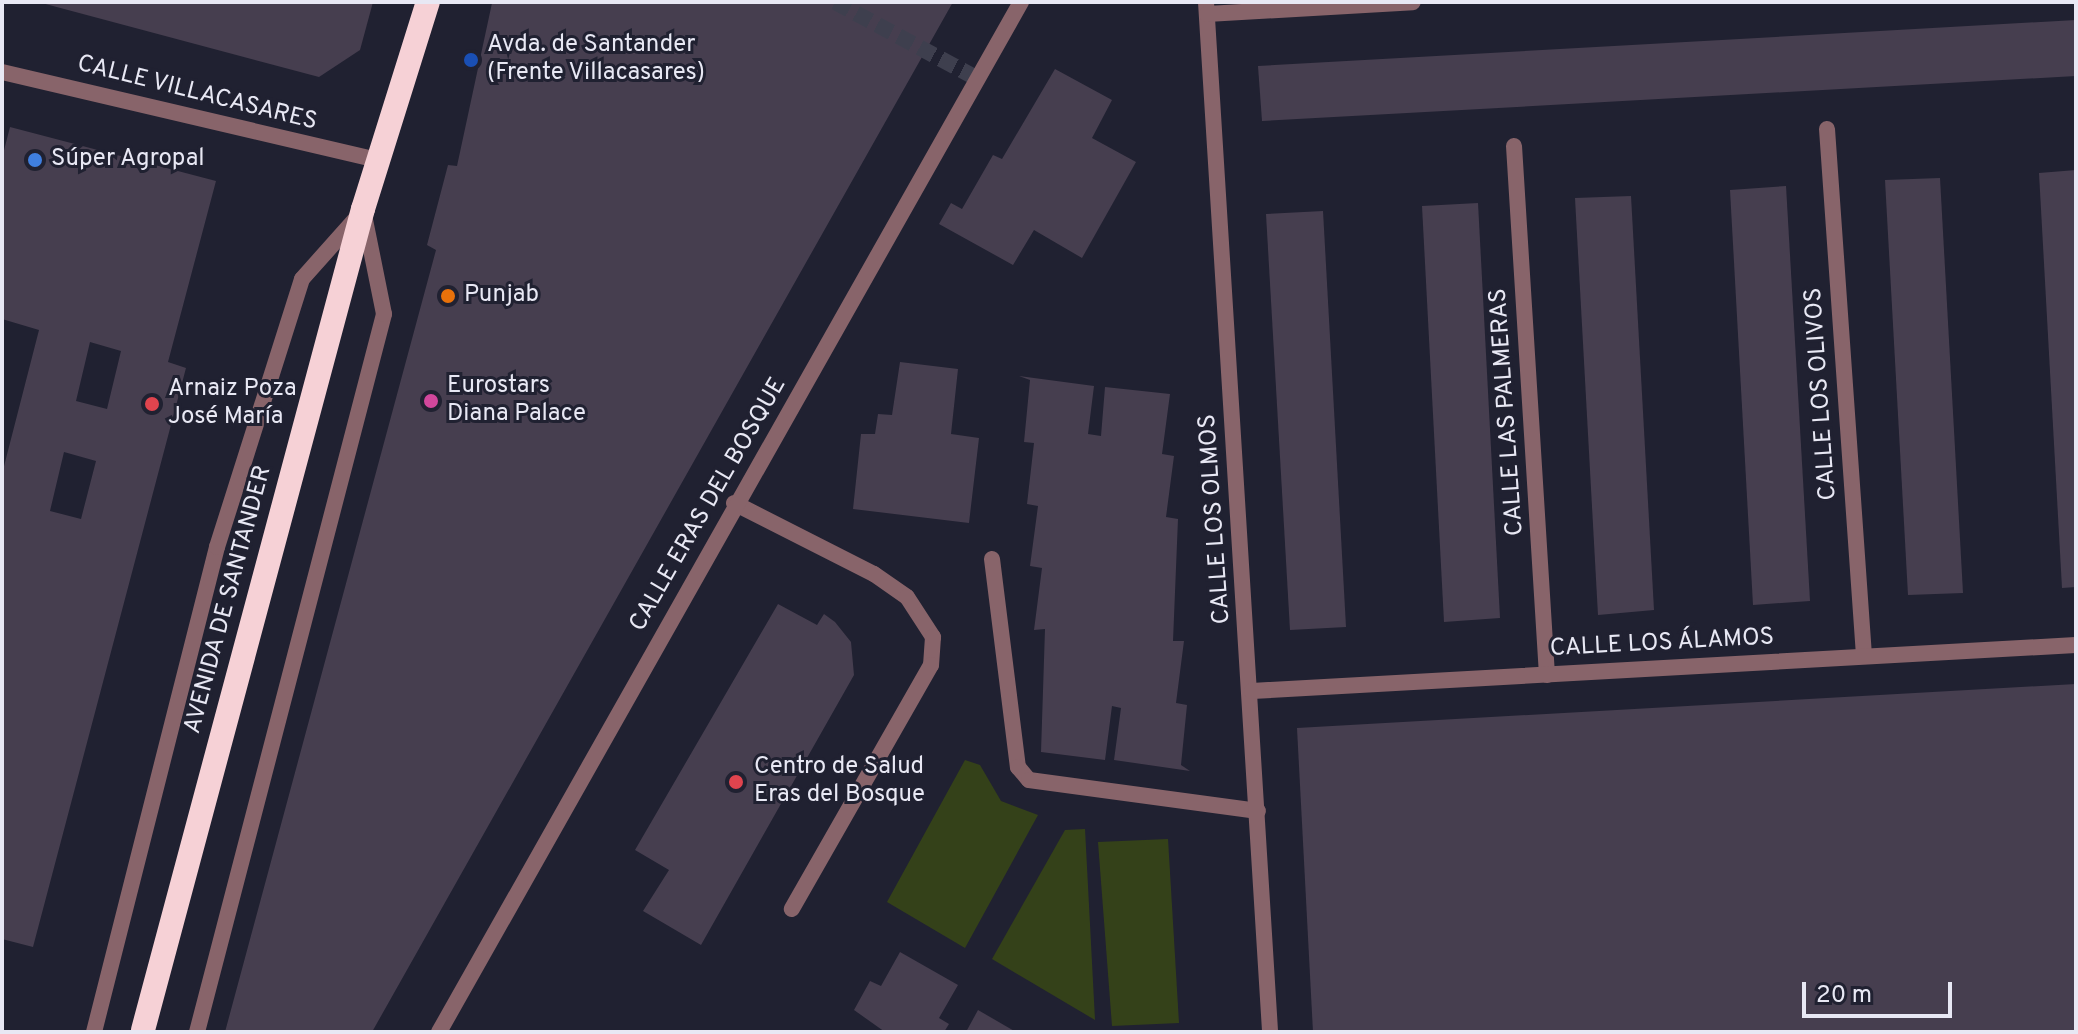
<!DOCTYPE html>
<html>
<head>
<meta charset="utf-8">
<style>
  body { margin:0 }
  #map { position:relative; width:2078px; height:1034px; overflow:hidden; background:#202131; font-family:Overpass,sans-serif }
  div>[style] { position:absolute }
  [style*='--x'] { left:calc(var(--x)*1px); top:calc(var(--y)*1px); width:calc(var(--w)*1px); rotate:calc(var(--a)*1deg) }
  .green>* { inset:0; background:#344119 }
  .building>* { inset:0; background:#463e4f }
  .street-tunnel>* { height:16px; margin-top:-8px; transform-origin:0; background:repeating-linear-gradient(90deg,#3e3f4e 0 16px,transparent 0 24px) }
  .lane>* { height:16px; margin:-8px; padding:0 8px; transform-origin:8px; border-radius:8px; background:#88646a }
  .street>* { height:16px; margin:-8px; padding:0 8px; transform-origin:8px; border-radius:8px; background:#88646a }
  .highway>* { height:24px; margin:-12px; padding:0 12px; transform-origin:12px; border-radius:12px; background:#f6d1d6 }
  .dots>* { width:22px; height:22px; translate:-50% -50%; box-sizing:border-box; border:4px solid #202131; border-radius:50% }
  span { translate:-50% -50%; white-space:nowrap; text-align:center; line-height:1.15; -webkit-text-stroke:6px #202131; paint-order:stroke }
  .poi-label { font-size:24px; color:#e8e8f4 }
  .left { translate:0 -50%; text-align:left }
  .street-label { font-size:24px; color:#e8e8f4 }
  .frame { position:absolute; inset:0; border:4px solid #e8e8f4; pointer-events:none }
  .scale { position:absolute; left:1802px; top:982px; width:150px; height:36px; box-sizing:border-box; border:4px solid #e8e8f4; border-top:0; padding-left:10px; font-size:24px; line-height:28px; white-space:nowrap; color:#e8e8f4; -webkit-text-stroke:6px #202131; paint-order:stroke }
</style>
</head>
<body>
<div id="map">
  <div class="green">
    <div style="clip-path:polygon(965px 760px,980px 765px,1001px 801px,1038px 815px,965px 948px,887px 902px)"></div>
    <div style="clip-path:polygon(1085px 829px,1095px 1020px,992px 959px,1065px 830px)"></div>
    <div style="clip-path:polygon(1168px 839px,1179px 1023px,1112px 1026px,1098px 842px)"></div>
  </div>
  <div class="building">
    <div style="clip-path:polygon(38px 2px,373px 2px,360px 50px,319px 77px)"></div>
    <div style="clip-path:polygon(953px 2px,372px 1032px,225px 1032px,436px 250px,427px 245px,448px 165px,457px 166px,492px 3px)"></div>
    <div style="clip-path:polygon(2076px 20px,2076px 76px,1262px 121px,1258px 66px)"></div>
    <div style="clip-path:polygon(1055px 69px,1112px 100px,1092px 138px,1136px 162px,1082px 258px,1034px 230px,1013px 265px,939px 224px,951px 203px,962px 209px,993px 155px,1002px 159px)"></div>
    <div style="clip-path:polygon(evenodd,10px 127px,216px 181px,168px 362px,186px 368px,33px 947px,2px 939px,2px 474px,39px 330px,2px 319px,2px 158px,10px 127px,90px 342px,121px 351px,107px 409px,76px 401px,90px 342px,10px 127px,64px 452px,96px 461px,81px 519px,50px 511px,64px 452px)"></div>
    <div style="clip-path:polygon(2076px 170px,2076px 587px,2062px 588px,2039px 173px)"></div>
    <div style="clip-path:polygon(1940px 178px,1963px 593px,1908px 595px,1885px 180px)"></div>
    <div style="clip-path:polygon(1786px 186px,1810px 601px,1753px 605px,1730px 190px)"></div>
    <div style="clip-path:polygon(1631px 196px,1654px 610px,1598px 615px,1575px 198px)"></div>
    <div style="clip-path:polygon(1478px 203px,1500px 618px,1444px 622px,1422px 206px)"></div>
    <div style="clip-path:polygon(1323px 211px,1346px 627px,1290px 630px,1266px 214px)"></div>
    <div style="clip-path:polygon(900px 362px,958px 369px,951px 434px,979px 438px,969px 523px,853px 509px,861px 434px,875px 434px,878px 414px,892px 415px)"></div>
    <div style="clip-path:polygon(1019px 376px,1094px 386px,1088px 434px,1101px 436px,1105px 387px,1170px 394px,1162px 454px,1174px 456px,1166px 517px,1178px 519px,1173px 641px,1184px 641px,1176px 703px,1187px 705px,1181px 765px,1190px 771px,1114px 760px,1121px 708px,1112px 706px,1105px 760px,1041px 752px,1045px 629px,1034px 630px,1042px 568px,1030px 566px,1038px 506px,1027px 504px,1034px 443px,1024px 442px,1030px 380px)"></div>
    <div style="clip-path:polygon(778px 604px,817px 625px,824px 614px,835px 622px,851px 642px,854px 675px,701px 945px,643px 911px,669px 870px,635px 850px)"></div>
    <div style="clip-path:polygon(2076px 684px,2076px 1032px,1313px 1032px,1297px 728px)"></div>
    <div style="clip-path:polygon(900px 952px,958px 985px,939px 1018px,949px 1024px,944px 1032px,885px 1032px,854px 1010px,870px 981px,881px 986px)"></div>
    <div style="clip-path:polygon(978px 1010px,1016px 1032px,966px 1032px)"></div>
  </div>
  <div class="street-tunnel">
    <div style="--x:835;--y:2;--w:162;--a:28.3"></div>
  </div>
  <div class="lane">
    <div style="--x:734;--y:503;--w:157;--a:26.9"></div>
    <div style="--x:874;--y:574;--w:40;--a:34.9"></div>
    <div style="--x:907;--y:597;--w:48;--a:57"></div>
    <div style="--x:933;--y:637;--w:28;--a:94"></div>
    <div style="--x:931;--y:665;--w:281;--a:119.7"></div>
    <div style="--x:992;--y:559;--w:210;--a:82.9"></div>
    <div style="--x:1018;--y:767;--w:17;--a:50"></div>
    <div style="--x:1029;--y:780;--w:231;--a:7.7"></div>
    <div style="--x:94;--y:1032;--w:500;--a:-75.77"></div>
    <div style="--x:217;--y:547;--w:281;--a:-72.4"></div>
    <div style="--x:302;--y:279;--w:87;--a:-48.3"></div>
    <div style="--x:197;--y:1032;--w:742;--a:-75.4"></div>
    <div style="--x:384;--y:314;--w:101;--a:-101.4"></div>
  </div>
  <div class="street">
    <div style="--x:1206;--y:2;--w:1032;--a:86.44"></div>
    <div style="--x:1207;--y:14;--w:206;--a:-3.3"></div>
    <div style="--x:2;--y:72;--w:389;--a:13.2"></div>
    <div style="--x:1827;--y:129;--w:528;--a:85.98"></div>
    <div style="--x:1514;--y:146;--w:530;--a:86.43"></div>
    <div style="--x:1252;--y:691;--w:825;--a:-3.2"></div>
    <div style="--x:439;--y:1032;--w:1183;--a:-60.53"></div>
  </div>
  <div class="highway">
    <div style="--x:143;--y:1030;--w:850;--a:-75"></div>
    <div style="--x:363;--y:209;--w:217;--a:-72.6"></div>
  </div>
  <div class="dots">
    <div style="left:471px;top:60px;background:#1a4fb4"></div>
    <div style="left:35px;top:160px;background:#3f7fe0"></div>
    <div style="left:448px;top:296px;background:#e8710a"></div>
    <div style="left:431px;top:401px;background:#d1479c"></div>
    <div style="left:152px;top:404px;background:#e0444e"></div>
    <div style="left:736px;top:782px;background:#e0444e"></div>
  </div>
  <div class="poi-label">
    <span class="left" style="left:487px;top:60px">Avda. de Santander<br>(Frente Villacasares)</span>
    <span class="left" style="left:51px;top:160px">Súper Agropal</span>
    <span class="left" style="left:464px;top:296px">Punjab</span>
    <span class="left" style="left:447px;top:401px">Eurostars<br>Diana Palace</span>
    <span class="left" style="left:168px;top:404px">Arnaiz Poza<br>José María</span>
    <span class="left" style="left:754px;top:782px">Centro de Salud<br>Eras del Bosque</span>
  </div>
  <div class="street-label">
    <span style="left:197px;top:94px;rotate:14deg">CALLE VILLACASARES</span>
    <span style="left:1822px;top:394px;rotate:-94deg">CALLE LOS OLIVOS</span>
    <span style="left:1508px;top:412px;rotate:-94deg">CALLE LAS PALMERAS</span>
    <span style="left:709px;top:505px;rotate:-60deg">CALLE ERAS DEL BOSQUE</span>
    <span style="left:1216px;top:519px;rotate:-94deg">CALLE LOS OLMOS</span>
    <span style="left:229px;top:600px;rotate:-75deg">AVENIDA DE SANTANDER</span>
    <span style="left:1662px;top:644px;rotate:-3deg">CALLE LOS ÁLAMOS</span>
  </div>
  <div class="frame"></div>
  <div class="scale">20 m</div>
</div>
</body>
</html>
